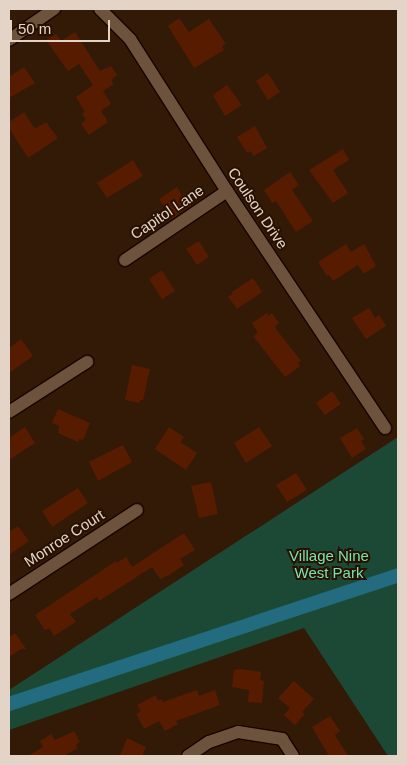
<!DOCTYPE html>
<html>
<head>
<meta charset="utf-8">
<style>
  body { margin:0 }
  #map { position:relative; width:407px; height:765px; overflow:hidden; background:#321a06; font-family:Arial,sans-serif }
  div>[style] { position:absolute }
  [style*='--x'] { left:calc(var(--x)*1px); top:calc(var(--y)*1px); width:calc(var(--w)*1px); rotate:calc(var(--a)*1deg) }
  .green>* { inset:0; background:#1b4935 }
  .canal>* { height:14px; margin:-7px; padding:0 7px; transform-origin:7px; border-radius:7px; background:#236b7e }
  .building>* { inset:0; background:#571c00 }
  .roads { filter:drop-shadow(1px 0 #190400) drop-shadow(-1px 0 #190400) drop-shadow(0 1px #190400) drop-shadow(0 -1px #190400) }
  .street>* { height:12px; margin:-6px; padding:0 6px; transform-origin:6px; border-radius:6px; background:#6d523c }
  span { translate:-50% -50%; white-space:nowrap; text-align:center; line-height:1.15; -webkit-text-stroke:4px #281100; paint-order:stroke }
  .street-label { font-size:15px; color:#e4d4c8 }
  .park-label { font-size:15px; color:#76e5b4 }
  .frame { position:absolute; inset:0; border:10px solid #e4d4c8; pointer-events:none }
  .scale { position:absolute; left:10px; top:20px; width:100px; height:22px; box-sizing:border-box; border:2px solid #e4d4c8; border-top:0; padding-left:6px; font-size:15px; line-height:18px; white-space:nowrap; color:#e4d4c8; -webkit-text-stroke:4px #281100; paint-order:stroke }
</style>
</head>
<body>
<div id="map">
  <div class="green">
    <div style="clip-path:polygon(398px 437px,398px 756px,388px 756px,304px 628px,9px 730px,9px 690px)"></div>
  </div>
  <div class="canal">
    <div style="--x:9;--y:704;--w:410;--a:-18.3"></div>
  </div>
  <div class="building">
    <div style="clip-path:polygon(179px 18px,189px 32px,209px 19px,226px 44px,222px 46px,224px 50px,194px 68px,168px 26px)"></div>
    <div style="clip-path:polygon(75px 32px,100px 71px,111px 66px,117px 75px,111px 80px,114px 84px,103px 91px,111px 104px,101px 111px,108px 122px,89px 135px,81px 124px,86px 120px,82px 114px,85px 112px,76px 97px,93px 85px,79px 64px,68px 71px,46px 40px,56px 34px,61px 41px)"></div>
    <div style="clip-path:polygon(24px 67px,35px 83px,9px 98px,9px 77px)"></div>
    <div style="clip-path:polygon(268px 73px,280px 92px,268px 100px,256px 81px)"></div>
    <div style="clip-path:polygon(227px 85px,242px 105px,225px 116px,213px 95px)"></div>
    <div style="clip-path:polygon(24px 112px,35px 129px,46px 122px,58px 138px,28px 158px,9px 128px,9px 122px)"></div>
    <div style="clip-path:polygon(255px 126px,267px 148px,254px 156px,250px 151px,247px 153px,237px 137px)"></div>
    <div style="clip-path:polygon(343px 149px,349px 160px,333px 170px,348px 193px,333px 203px,309px 170px)"></div>
    <div style="clip-path:polygon(133px 160px,143px 176px,107px 198px,97px 183px)"></div>
    <div style="clip-path:polygon(290px 172px,299px 185px,292px 190px,313px 221px,296px 232px,276px 201px,272px 203px,264px 190px)"></div>
    <div style="clip-path:polygon(177px 187px,182px 196px,185px 193px,193px 204px,172px 219px,159px 199px)"></div>
    <div style="clip-path:polygon(199px 241px,209px 257px,197px 265px,186px 249px)"></div>
    <div style="clip-path:polygon(346px 244px,351px 252px,364px 244px,376px 266px,364px 274px,358px 265px,333px 281px,329px 275px,327px 276px,318px 262px)"></div>
    <div style="clip-path:polygon(162px 270px,175px 291px,162px 299px,149px 279px)"></div>
    <div style="clip-path:polygon(253px 278px,262px 292px,237px 309px,228px 297px,233px 294px,232px 292px)"></div>
    <div style="clip-path:polygon(369px 308px,375px 318px,379px 315px,386px 326px,366px 339px,352px 318px)"></div>
    <div style="clip-path:polygon(267px 313px,268px 316px,272px 313px,279px 323px,275px 326px,276px 329px,301px 361px,298px 363px,300px 366px,285px 377px,253px 336px,258px 333px,252px 323px)"></div>
    <div style="clip-path:polygon(21px 339px,33px 356px,9px 373px,9px 348px)"></div>
    <div style="clip-path:polygon(132px 365px,150px 369px,143px 400px,140px 400px,139px 403px,125px 400px)"></div>
    <div style="clip-path:polygon(332px 391px,341px 404px,325px 415px,316px 403px)"></div>
    <div style="clip-path:polygon(58px 409px,90px 423px,83px 440px,79px 439px,78px 442px,58px 433px,59px 426px,52px 423px)"></div>
    <div style="clip-path:polygon(25px 427px,35px 443px,9px 460px,9px 438px)"></div>
    <div style="clip-path:polygon(169px 427px,184px 437px,180px 442px,197px 453px,186px 470px,155px 449px)"></div>
    <div style="clip-path:polygon(259px 427px,272px 446px,246px 463px,234px 443px)"></div>
    <div style="clip-path:polygon(357px 428px,364px 439px,361px 441px,366px 449px,352px 458px,340px 438px)"></div>
    <div style="clip-path:polygon(123px 445px,132px 462px,98px 481px,89px 462px)"></div>
    <div style="clip-path:polygon(296px 473px,307px 490px,287px 502px,276px 485px)"></div>
    <div style="clip-path:polygon(211px 482px,218px 514px,199px 518px,191px 486px)"></div>
    <div style="clip-path:polygon(78px 488px,88px 503px,52px 527px,42px 511px)"></div>
    <div style="clip-path:polygon(18px 526px,29px 541px,9px 555px,9px 532px)"></div>
    <div style="clip-path:polygon(184px 533px,195px 550px,180px 559px,184px 565px,169px 575px,160px 579px,152px 567px,99px 601px,97px 597px,70px 614px,76px 622px,54px 636px,49px 628px,45px 630px,35px 615px,116px 561px,117px 563px,126px 557px,132px 567px)"></div>
    <div style="clip-path:polygon(15px 633px,26px 649px,21px 649px,9px 657px,9px 637px)"></div>
    <div style="clip-path:polygon(240px 669px,261px 672px,260px 680px,264px 681px,262px 703px,248px 702px,249px 690px,232px 687px,234px 670px)"></div>
    <div style="clip-path:polygon(294px 681px,314px 699px,302px 712px,305px 714px,295px 725px,284px 715px,290px 708px,278px 698px)"></div>
    <div style="clip-path:polygon(197px 690px,199px 696px,215px 690px,220px 705px,176px 721px,178px 724px,165px 731px,159px 721px,144px 729px,136px 714px,141px 711px,137px 705px,156px 695px,158px 701px,161px 699px,163px 702px)"></div>
    <div style="clip-path:polygon(330px 716px,340px 731px,335px 735px,348px 756px,329px 756px,312px 727px)"></div>
    <div style="clip-path:polygon(74px 731px,80px 742px,76px 745px,78px 748px,64px 756px,28px 756px,43px 747px,40px 741px,51px 734px,55px 740px)"></div>
    <div style="clip-path:polygon(127px 738px,146px 747px,142px 756px,120px 756px)"></div>
  </div>
  <div class="roads">
    <div class="street">
      <div style="--x:100;--y:9;--w:42;--a:45"></div>
      <div style="--x:130;--y:39;--w:180;--a:57.5"></div>
      <div style="--x:227;--y:191;--w:285;--a:56.3"></div>
      <div style="--x:9;--y:40;--w:55;--a:-34.6"></div>
      <div style="--x:125;--y:260;--w:123;--a:-34.1"></div>
      <div style="--x:9;--y:412;--w:93;--a:-32.7"></div>
      <div style="--x:9;--y:594;--w:153;--a:-33.3"></div>
      <div style="--x:188;--y:756;--w:25;--a:-34"></div>
      <div style="--x:209;--y:742;--w:31;--a:-19"></div>
      <div style="--x:238;--y:732;--w:45;--a:9"></div>
      <div style="--x:282;--y:739;--w:20;--a:57"></div>
    </div>
  </div>
  <div class="street-label">
    <span style="left:258px;top:208px;rotate:56deg">Coulson Drive</span>
    <span style="left:167px;top:212px;rotate:-34deg">Capitol Lane</span>
    <span style="left:64px;top:538px;rotate:-33deg">Monroe Court</span>
  </div>
  <div class="park-label">
    <span style="left:329px;top:564px">Village Nine<br>West Park</span>
  </div>
  <div class="frame"></div>
  <div class="scale">50 m</div>
</div>
</body>
</html>
